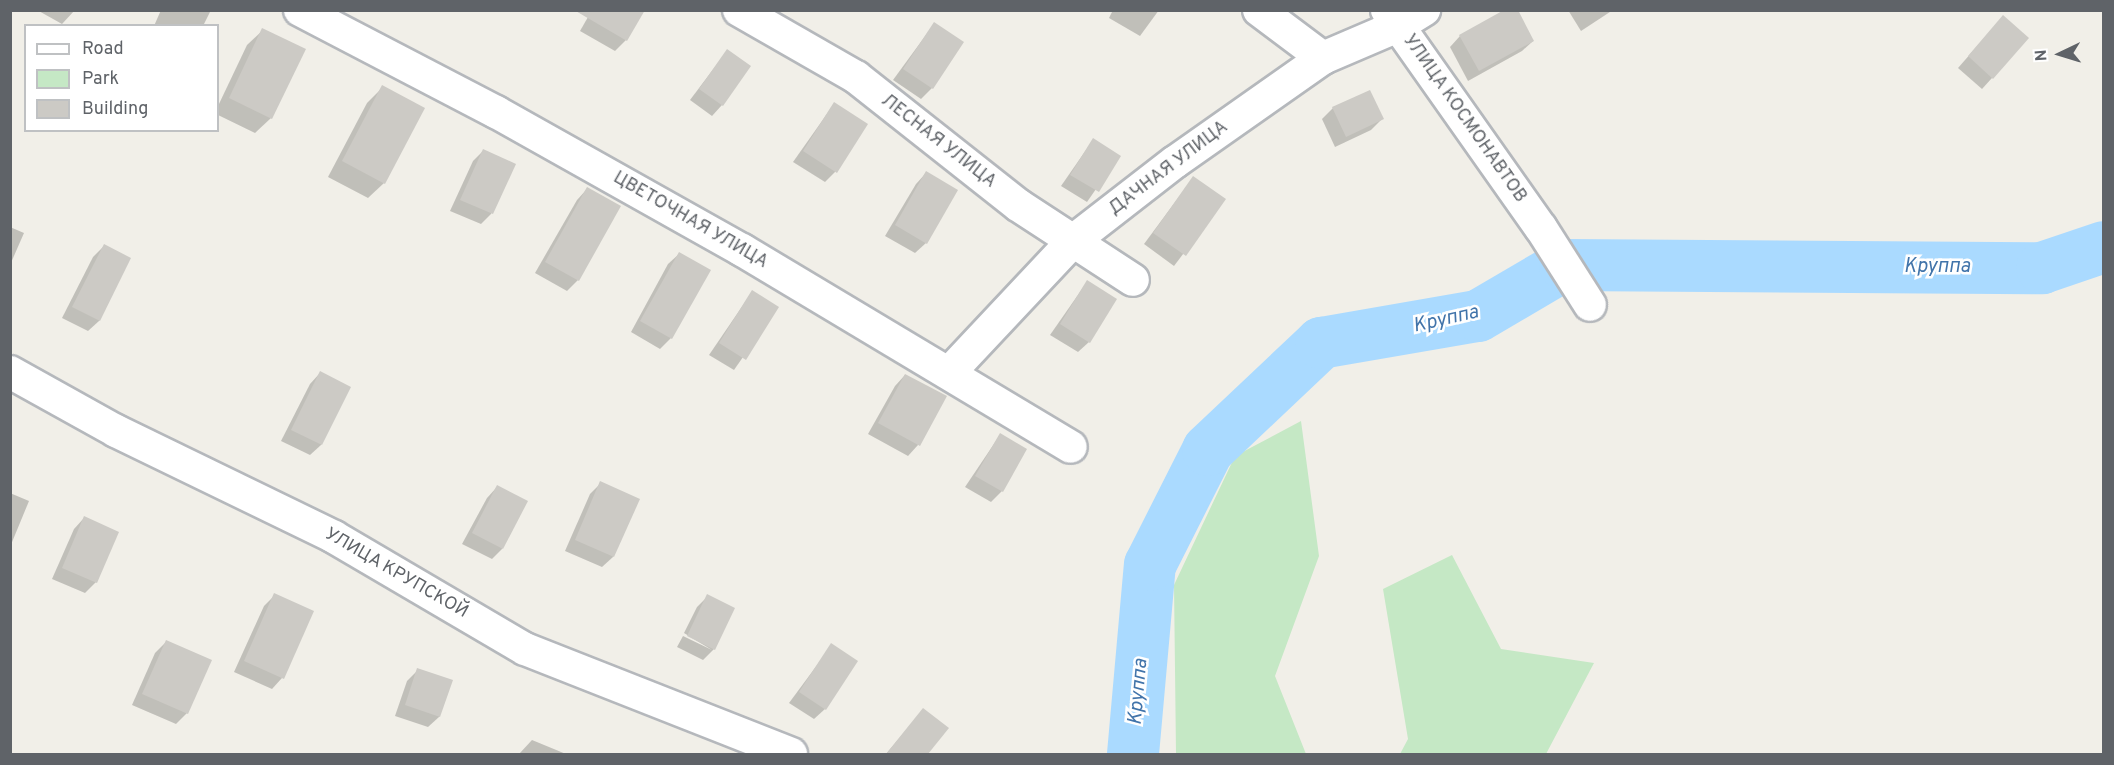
<!DOCTYPE html>
<html>
<head>
<meta charset="utf-8">
<style>
  body { margin:0 }
  #map { position:relative; width:2114px; height:765px; overflow:hidden; background:#f1efe8; font-family:Overpass,sans-serif }
  div>[style] { position:absolute }
  [style*='--x'] { left:calc(var(--x)*1px); top:calc(var(--y)*1px); width:calc(var(--w)*1px); rotate:calc(var(--a)*1deg) }
  .green>* { inset:0; background:#c5e8c5 }
  .shadow>* { inset:0; background:#0003 }
  .river>* { height:52px; margin:-26px; padding:0 26px; transform-origin:26px; border-radius:26px; background:#aadaff }
  .building>* { inset:0; background:#cccac5 }
  .roads { filter:drop-shadow(2px 0 #b5b8bc) drop-shadow(-2px 0 #b5b8bc) drop-shadow(0 2px #b5b8bc) drop-shadow(0 -2px #b5b8bc) }
  .street>* { height:32px; margin:-16px; padding:0 16px; transform-origin:16px; border-radius:16px; background:#fff }
  span { translate:-50% -50%; white-space:nowrap; text-align:center; line-height:1.15; -webkit-text-stroke:5px #fff; paint-order:stroke }
  .street-label { font-size:18px; color:#5f6368 }
  .water-label { font-size:20px; color:#4174aa; font-style:italic }
  .frame { position:absolute; inset:0; border:12px solid #5f6368; pointer-events:none }
  .legend { position:absolute; left:24px; top:24px; width:195px; height:108px; box-sizing:border-box; background:#fff; border:2px solid #bfc1c3; margin:0; padding:8px 10px; list-style:none; font-size:18px; color:#5f6368 }
  .legend li { display:flex; align-items:center; gap:12px; height:30px }
  .legend b { width:30px; border:2px solid #bfc1c3 }
  .north { position:absolute; left:2030px; top:24px; width:60px; height:60px; -webkit-text-stroke:4px #fff; paint-order:stroke; rotate:266deg; font-size:16px; font-weight:700; line-height:24px; text-align:center; color:#5f6368 }
  .north::after { content:''; display:block; margin:auto; width:21px; height:27px; background:#5f6368; clip-path:polygon(50% 0,100% 100%,50% 72%,0 100%) }
</style>
</head>
<body>
<div id="map">
  <div class="green">
    <div style="clip-path:polygon(1301px 421px,1319px 556px,1275px 676px,1306px 754px,1176px 754px,1174px 585px,1235px 456px)"></div>
    <div style="clip-path:polygon(1452px 555px,1501px 649px,1594px 663px,1546px 754px,1400px 754px,1408px 739px,1383px 589px)"></div>
  </div>
  <div class="shadow">
    <div style="clip-path:polygon(37px 10px,75px 10px,62px 24px)"></div>
    <div style="clip-path:polygon(161px 10px,211px 10px,203px 26px,154px 26px)"></div>
    <div style="clip-path:polygon(592px 10px,626px 40px,615px 51px,580px 31px)"></div>
    <div style="clip-path:polygon(1113px 10px,1159px 10px,1140px 36px,1109px 18px)"></div>
    <div style="clip-path:polygon(1568px 10px,1613px 10px,1581px 31px)"></div>
    <div style="clip-path:polygon(934px 24px,932px 88px,921px 99px,893px 80px)"></div>
    <div style="clip-path:polygon(1993px 28px,1992px 78px,1982px 89px,1958px 68px)"></div>
    <div style="clip-path:polygon(263px 30px,271px 118px,255px 133px,218px 115px,218px 106px,247px 45px)"></div>
    <div style="clip-path:polygon(1460px 36px,1533px 41px,1522px 51px,1468px 81px,1450px 47px)"></div>
    <div style="clip-path:polygon(727px 51px,722px 105px,712px 116px,690px 100px)"></div>
    <div style="clip-path:polygon(383px 87px,384px 183px,368px 198px,328px 177px,367px 103px)"></div>
    <div style="clip-path:polygon(834px 104px,835px 172px,825px 182px,793px 162px)"></div>
    <div style="clip-path:polygon(1333px 108px,1382px 119px,1371px 130px,1335px 147px,1322px 119px)"></div>
    <div style="clip-path:polygon(1093px 140px,1119px 156px,1087px 202px,1061px 186px)"></div>
    <div style="clip-path:polygon(483px 151px,514px 165px,491px 214px,481px 224px,450px 211px,473px 161px)"></div>
    <div style="clip-path:polygon(926px 173px,926px 243px,915px 253px,885px 236px,916px 184px)"></div>
    <div style="clip-path:polygon(1193px 178px,1224px 200px,1174px 266px,1144px 244px)"></div>
    <div style="clip-path:polygon(587px 189px,578px 280px,567px 291px,535px 273px,577px 200px)"></div>
    <div style="clip-path:polygon(10px 227px,24px 233px,10px 265px)"></div>
    <div style="clip-path:polygon(104px 246px,129px 259px,99px 321px,88px 331px,62px 318px,93px 257px)"></div>
    <div style="clip-path:polygon(679px 254px,671px 338px,660px 349px,631px 332px,668px 264px)"></div>
    <div style="clip-path:polygon(1087px 282px,1089px 342px,1078px 352px,1050px 335px)"></div>
    <div style="clip-path:polygon(752px 292px,777px 308px,734px 370px,709px 355px)"></div>
    <div style="clip-path:polygon(320px 373px,321px 445px,310px 455px,281px 441px,310px 384px)"></div>
    <div style="clip-path:polygon(905px 375px,918px 445px,908px 456px,868px 434px,895px 386px)"></div>
    <div style="clip-path:polygon(1000px 435px,1002px 491px,991px 502px,965px 487px)"></div>
    <div style="clip-path:polygon(601px 483px,613px 557px,602px 567px,565px 551px,590px 494px)"></div>
    <div style="clip-path:polygon(497px 487px,502px 549px,492px 559px,462px 544px,487px 498px)"></div>
    <div style="clip-path:polygon(10px 493px,29px 501px,10px 547px)"></div>
    <div style="clip-path:polygon(84px 518px,96px 582px,85px 593px,52px 579px,74px 529px)"></div>
    <div style="clip-path:polygon(275px 595px,282px 678px,272px 689px,234px 672px,264px 606px)"></div>
    <div style="clip-path:polygon(708px 596px,714px 649px,703px 660px,677px 647px,683px 636px,712px 650px,684px 633px,697px 607px)"></div>
    <div style="clip-path:polygon(166px 642px,187px 713px,176px 724px,132px 705px,155px 653px)"></div>
    <div style="clip-path:polygon(832px 645px,825px 709px,814px 719px,789px 703px)"></div>
    <div style="clip-path:polygon(418px 670px,451px 681px,439px 717px,428px 727px,395px 716px,407px 681px)"></div>
    <div style="clip-path:polygon(923px 710px,946px 728px,926px 754px,886px 754px)"></div>
    <div style="clip-path:polygon(532px 740px,566px 754px,519px 754px)"></div>
  </div>
  <div class="river">
    <div style="--x:1133;--y:754;--w:190;--a:-84.9"></div>
    <div style="--x:1150;--y:565;--w:129;--a:-63.2"></div>
    <div style="--x:1208;--y:450;--w:156;--a:-43.4"></div>
    <div style="--x:1321;--y:343;--w:159;--a:-9.8"></div>
    <div style="--x:1478;--y:316;--w:101;--a:-30.4"></div>
    <div style="--x:1565;--y:265;--w:477;--a:0.4"></div>
    <div style="--x:2042;--y:268;--w:65;--a:-18.7"></div>
  </div>
  <div class="building">
    <div style="clip-path:polygon(574px 10px,645px 10px,627px 41px)"></div>
    <div style="clip-path:polygon(1504px 10px,1518px 10px,1534px 41px,1479px 71px,1459px 35px)"></div>
    <div style="clip-path:polygon(2003px 15px,2029px 38px,1993px 79px,1968px 56px)"></div>
    <div style="clip-path:polygon(934px 22px,964px 42px,933px 89px,903px 69px)"></div>
    <div style="clip-path:polygon(262px 28px,306px 49px,272px 119px,229px 98px)"></div>
    <div style="clip-path:polygon(727px 49px,751px 66px,723px 106px,699px 89px)"></div>
    <div style="clip-path:polygon(382px 85px,425px 108px,385px 184px,342px 161px)"></div>
    <div style="clip-path:polygon(1370px 90px,1384px 119px,1346px 137px,1332px 107px)"></div>
    <div style="clip-path:polygon(834px 102px,868px 124px,837px 173px,803px 151px)"></div>
    <div style="clip-path:polygon(1093px 138px,1121px 156px,1099px 192px,1070px 175px)"></div>
    <div style="clip-path:polygon(483px 149px,516px 164px,493px 214px,460px 200px)"></div>
    <div style="clip-path:polygon(926px 171px,958px 190px,927px 244px,895px 225px)"></div>
    <div style="clip-path:polygon(1193px 176px,1226px 199px,1186px 256px,1153px 233px)"></div>
    <div style="clip-path:polygon(587px 187px,621px 206px,579px 281px,545px 262px)"></div>
    <div style="clip-path:polygon(104px 244px,131px 258px,100px 321px,72px 307px)"></div>
    <div style="clip-path:polygon(679px 252px,711px 270px,672px 339px,640px 321px)"></div>
    <div style="clip-path:polygon(1087px 280px,1117px 299px,1090px 343px,1060px 324px)"></div>
    <div style="clip-path:polygon(752px 290px,779px 307px,746px 360px,719px 343px)"></div>
    <div style="clip-path:polygon(320px 371px,351px 387px,322px 445px,291px 430px)"></div>
    <div style="clip-path:polygon(905px 374px,947px 396px,920px 446px,878px 423px)"></div>
    <div style="clip-path:polygon(1000px 433px,1027px 449px,1003px 492px,975px 476px)"></div>
    <div style="clip-path:polygon(600px 481px,640px 499px,614px 557px,575px 540px)"></div>
    <div style="clip-path:polygon(497px 485px,528px 501px,503px 549px,472px 533px)"></div>
    <div style="clip-path:polygon(84px 516px,119px 532px,97px 583px,62px 568px)"></div>
    <div style="clip-path:polygon(274px 593px,314px 611px,284px 679px,244px 661px)"></div>
    <div style="clip-path:polygon(707px 594px,735px 608px,715px 650px,687px 636px)"></div>
    <div style="clip-path:polygon(166px 640px,212px 660px,188px 714px,142px 694px)"></div>
    <div style="clip-path:polygon(831px 643px,858px 661px,826px 710px,799px 692px)"></div>
    <div style="clip-path:polygon(417px 668px,453px 680px,440px 717px,405px 705px)"></div>
    <div style="clip-path:polygon(923px 708px,949px 728px,928px 754px,886px 754px)"></div>
  </div>
  <div class="roads">
    <div class="street">
      <div style="--x:300;--y:10;--w:221;--a:27.5"></div>
      <div style="--x:496;--y:112;--w:282;--a:29.3"></div>
      <div style="--x:742;--y:250;--w:383;--a:30.9"></div>
      <div style="--x:739;--y:10;--w:135;--a:29.8"></div>
      <div style="--x:856;--y:77;--w:206;--a:38.3"></div>
      <div style="--x:1018;--y:205;--w:137;--a:33.1"></div>
      <div style="--x:1259;--y:10;--w:80;--a:36.9"></div>
      <div style="--x:1387;--y:10;--w:267;--a:54.8"></div>
      <div style="--x:1541;--y:228;--w:91;--a:57.5"></div>
      <div style="--x:10;--y:372;--w:121;--a:29.1"></div>
      <div style="--x:116;--y:431;--w:242;--a:25.9"></div>
      <div style="--x:334;--y:537;--w:221;--a:30.4"></div>
      <div style="--x:525;--y:649;--w:286;--a:21.5"></div>
      <div style="--x:949;--y:373;--w:181;--a:-46.8"></div>
      <div style="--x:1073;--y:241;--w:129;--a:-37.8"></div>
      <div style="--x:1175;--y:162;--w:181;--a:-35.1"></div>
      <div style="--x:1323;--y:58;--w:82;--a:-23.1"></div>
      <div style="--x:1398;--y:26;--w:31;--a:-32"></div>
    </div>
  </div>
  <div class="street-label">
    <span style="left:1464px;top:119px;rotate:55deg">УЛИЦА КОСМОНАВТОВ</span>
    <span style="left:938px;top:142px;rotate:38deg">ЛЕСНАЯ УЛИЦА</span>
    <span style="left:1169px;top:169px;rotate:-37deg">ДАЧНАЯ УЛИЦА</span>
    <span style="left:690px;top:221px;rotate:30deg">ЦВЕТОЧНАЯ УЛИЦА</span>
    <span style="left:396px;top:574px;rotate:30deg">УЛИЦА КРУПСКОЙ</span>
  </div>
  <div class="water-label">
    <span style="left:1937px;top:267px">Круппа</span>
    <span style="left:1446px;top:320px;rotate:-13deg">Круппа</span>
    <span style="left:1139px;top:692px;rotate:-85deg">Круппа</span>
  </div>
  <div class="frame"></div>
  <ul class="legend">
  <li><b style="height:8px;background:#fff"></b>Road</li>
  <li><b style="height:16px;background:#c5e8c5"></b>Park</li>
  <li><b style="height:16px;background:#cccac5"></b>Building</li>
  </ul>
  <div class="north">N</div>
</div>
</body>
</html>
